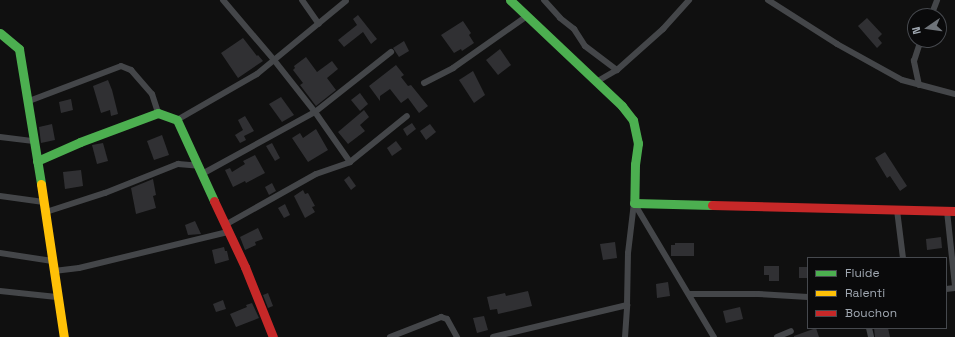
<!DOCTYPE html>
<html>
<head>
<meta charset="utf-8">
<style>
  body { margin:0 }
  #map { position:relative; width:955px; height:337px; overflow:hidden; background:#101010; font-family:"Space Grotesk",sans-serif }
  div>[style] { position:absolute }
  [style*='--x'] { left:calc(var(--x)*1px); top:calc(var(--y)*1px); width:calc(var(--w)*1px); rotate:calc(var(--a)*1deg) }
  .building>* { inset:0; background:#303033 }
  .street>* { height:6px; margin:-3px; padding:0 3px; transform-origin:3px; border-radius:3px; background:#444649 }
  .fast>* { height:9px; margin:-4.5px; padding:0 4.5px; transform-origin:4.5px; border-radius:4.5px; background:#4caf50 }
  .slow>* { height:9px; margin:-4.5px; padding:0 4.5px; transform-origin:4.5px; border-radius:4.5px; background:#ffc107 }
  .jam>* { height:9px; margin:-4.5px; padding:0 4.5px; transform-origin:4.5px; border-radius:4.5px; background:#c62828 }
  span { translate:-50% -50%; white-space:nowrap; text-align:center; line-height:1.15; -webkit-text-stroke:4px #0a0a0b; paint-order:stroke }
  .legend { position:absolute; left:807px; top:257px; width:140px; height:72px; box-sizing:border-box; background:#0a0a0b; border:1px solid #46494e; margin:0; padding:5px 7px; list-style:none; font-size:12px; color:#a0a8b2 }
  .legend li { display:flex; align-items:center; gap:8px; height:20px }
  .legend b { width:20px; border:1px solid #46494e }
  .north { position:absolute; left:907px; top:8px; width:40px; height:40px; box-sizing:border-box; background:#0a0a0b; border:1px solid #46494e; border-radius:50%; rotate:257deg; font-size:11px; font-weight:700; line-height:16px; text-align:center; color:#a0a8b2 }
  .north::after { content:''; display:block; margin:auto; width:14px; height:18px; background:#6e7379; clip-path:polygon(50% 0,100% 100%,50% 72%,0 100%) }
</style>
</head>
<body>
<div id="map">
  <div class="building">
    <div style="clip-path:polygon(358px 15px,377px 39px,371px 44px,363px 32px,344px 47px,338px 40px,357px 25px,353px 19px)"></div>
    <div style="clip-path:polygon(867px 18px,882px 34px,878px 38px,882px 43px,877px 48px,858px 26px)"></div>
    <div style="clip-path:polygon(463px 21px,471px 33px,469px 35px,474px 43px,462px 51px,461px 49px,454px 53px,441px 35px)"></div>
    <div style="clip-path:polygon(243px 38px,257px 56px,258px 55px,263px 61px,238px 78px,221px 53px)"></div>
    <div style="clip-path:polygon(404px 41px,409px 51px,399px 57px,393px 48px)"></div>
    <div style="clip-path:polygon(500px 49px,511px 65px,498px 75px,486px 60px)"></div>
    <div style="clip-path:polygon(306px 57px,317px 72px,332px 61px,338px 69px,327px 78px,336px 90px,316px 106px,300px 85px,303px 83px,293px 70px,295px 68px,294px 66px)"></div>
    <div style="clip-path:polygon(396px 65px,404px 75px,401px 77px,408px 86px,411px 85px,428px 106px,419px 113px,408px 98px,401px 103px,390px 89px,380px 96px,380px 101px,369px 86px)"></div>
    <div style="clip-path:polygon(473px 71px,485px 95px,474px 103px,459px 80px)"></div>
    <div style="clip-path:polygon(108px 80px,112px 90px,118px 114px,111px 116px,110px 110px,101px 113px,93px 86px)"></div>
    <div style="clip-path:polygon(360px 93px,368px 104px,360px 111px,351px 100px)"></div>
    <div style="clip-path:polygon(281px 97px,294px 115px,282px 122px,269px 104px)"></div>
    <div style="clip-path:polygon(71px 99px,73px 110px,61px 113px,59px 102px)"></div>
    <div style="clip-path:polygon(364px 110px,369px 117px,360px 125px,365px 131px,348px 144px,338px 132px)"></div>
    <div style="clip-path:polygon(245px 116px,254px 131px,244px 136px,246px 140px,240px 143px,235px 135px,243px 130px,238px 120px)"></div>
    <div style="clip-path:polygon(412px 123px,416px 129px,407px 136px,403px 129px)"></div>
    <div style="clip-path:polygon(52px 124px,55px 140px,41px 143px,39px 127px)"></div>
    <div style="clip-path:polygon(430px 124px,436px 132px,426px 140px,420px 131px)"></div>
    <div style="clip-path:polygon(316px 129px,328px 150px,308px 162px,292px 138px,300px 133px,303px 138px)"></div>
    <div style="clip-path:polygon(162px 135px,169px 155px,154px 160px,147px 141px)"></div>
    <div style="clip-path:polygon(396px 141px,402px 149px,392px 156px,387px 148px)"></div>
    <div style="clip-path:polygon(103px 143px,108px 161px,97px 164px,92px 145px)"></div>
    <div style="clip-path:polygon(272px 143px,280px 158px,275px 161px,266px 146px)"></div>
    <div style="clip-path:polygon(885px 152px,907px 186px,900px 191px,890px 176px,887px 178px,875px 158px)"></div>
    <div style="clip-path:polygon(255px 155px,265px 173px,246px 183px,245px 181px,233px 187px,225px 170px,230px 168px,232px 172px,245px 164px,243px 161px)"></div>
    <div style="clip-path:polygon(81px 170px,83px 186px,65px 189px,63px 172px)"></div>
    <div style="clip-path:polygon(349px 176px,356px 186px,351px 190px,344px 180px)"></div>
    <div style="clip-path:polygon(153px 179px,156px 195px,153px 196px,156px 208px,136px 214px,131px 188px)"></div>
    <div style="clip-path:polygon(272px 183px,276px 191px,269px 195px,265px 187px)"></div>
    <div style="clip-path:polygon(303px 190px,305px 194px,308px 193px,315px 206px,312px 207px,315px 212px,305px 218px,294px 196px)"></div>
    <div style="clip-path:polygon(285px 204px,290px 215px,284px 218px,278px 208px)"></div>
    <div style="clip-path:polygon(195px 221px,201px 234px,188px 235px,185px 225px)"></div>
    <div style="clip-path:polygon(258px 228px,263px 239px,255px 242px,256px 245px,245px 250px,240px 237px)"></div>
    <div style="clip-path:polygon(941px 237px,942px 248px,927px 250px,926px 239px)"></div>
    <div style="clip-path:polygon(615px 242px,617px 258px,603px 260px,600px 244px)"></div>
    <div style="clip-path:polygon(675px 243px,694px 243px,694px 256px,671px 256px,671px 245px,675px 245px)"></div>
    <div style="clip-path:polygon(224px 247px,225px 251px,227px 251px,229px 260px,215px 264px,212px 250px)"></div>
    <div style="clip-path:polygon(764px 266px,779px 266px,779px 281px,769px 281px,769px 275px,764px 275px)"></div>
    <div style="clip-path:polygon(799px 267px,808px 267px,808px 278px,799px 278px)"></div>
    <div style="clip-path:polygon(668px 282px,670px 296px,657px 298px,656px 284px)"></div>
    <div style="clip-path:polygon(528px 291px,532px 306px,498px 314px,497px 309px,490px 310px,487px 297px,505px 293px,506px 296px)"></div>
    <div style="clip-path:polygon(268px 293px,273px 306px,268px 308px,263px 295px)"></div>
    <div style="clip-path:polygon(223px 300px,226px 309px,216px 312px,213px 304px)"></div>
    <div style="clip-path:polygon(252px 303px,259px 318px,236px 327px,230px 314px,247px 307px,246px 305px)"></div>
    <div style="clip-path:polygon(740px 307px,743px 319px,726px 323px,723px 311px)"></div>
    <div style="clip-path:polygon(484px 316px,488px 330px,477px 333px,473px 318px)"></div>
    <div style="clip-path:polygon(816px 328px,819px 337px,794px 337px,794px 336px)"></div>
    <div style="clip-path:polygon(874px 328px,888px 328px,890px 337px,875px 337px)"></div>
  </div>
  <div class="street">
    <div style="--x:223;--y:0;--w:79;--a:49.6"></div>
    <div style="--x:274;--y:60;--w:66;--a:51.7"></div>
    <div style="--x:315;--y:112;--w:61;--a:55"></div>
    <div style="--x:302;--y:0;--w:29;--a:55"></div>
    <div style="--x:544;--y:0;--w:24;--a:48"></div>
    <div style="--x:560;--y:18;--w:18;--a:38"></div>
    <div style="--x:574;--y:29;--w:20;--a:57"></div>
    <div style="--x:585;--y:46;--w:40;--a:37"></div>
    <div style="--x:768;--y:0;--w:82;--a:32.5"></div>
    <div style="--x:837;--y:44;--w:74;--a:29"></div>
    <div style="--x:902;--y:80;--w:55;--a:14.8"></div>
    <div style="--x:931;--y:16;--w:17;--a:-69"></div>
    <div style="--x:596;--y:82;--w:24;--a:-30"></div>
    <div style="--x:617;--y:70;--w:62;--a:-41.7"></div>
    <div style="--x:663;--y:29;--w:39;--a:-48"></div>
    <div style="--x:424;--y:83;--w:33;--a:-27"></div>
    <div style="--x:453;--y:68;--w:90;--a:-35.1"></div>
    <div style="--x:919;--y:85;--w:25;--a:-102"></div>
    <div style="--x:914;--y:61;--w:22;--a:-72"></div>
    <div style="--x:29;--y:101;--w:98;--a:-20.8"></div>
    <div style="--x:121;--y:66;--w:11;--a:22"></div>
    <div style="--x:131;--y:70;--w:32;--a:49"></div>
    <div style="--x:152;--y:94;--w:20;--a:72"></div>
    <div style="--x:177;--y:120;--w:92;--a:-29.9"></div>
    <div style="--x:257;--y:74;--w:115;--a:-39.4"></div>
    <div style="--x:0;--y:137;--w:34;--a:7"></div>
    <div style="--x:202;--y:174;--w:129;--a:-28.8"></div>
    <div style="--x:315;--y:112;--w:97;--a:-38.3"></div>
    <div style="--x:0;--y:196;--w:44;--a:7.8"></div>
    <div style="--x:634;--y:203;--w:156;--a:59.2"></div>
    <div style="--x:897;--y:210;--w:48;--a:82.9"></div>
    <div style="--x:947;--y:211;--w:75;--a:83.9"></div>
    <div style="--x:46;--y:212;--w:62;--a:-17.9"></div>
    <div style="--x:105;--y:193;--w:79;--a:-21.7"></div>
    <div style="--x:178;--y:164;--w:21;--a:5"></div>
    <div style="--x:225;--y:225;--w:104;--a:-29.3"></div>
    <div style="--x:316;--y:174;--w:36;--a:-19"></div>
    <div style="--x:350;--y:162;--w:73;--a:-38.9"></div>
    <div style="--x:0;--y:253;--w:53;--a:8.7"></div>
    <div style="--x:54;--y:271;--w:25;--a:-7"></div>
    <div style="--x:79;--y:268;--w:153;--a:-13.6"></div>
    <div style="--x:946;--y:289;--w:9;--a:-6"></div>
    <div style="--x:0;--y:291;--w:57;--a:6"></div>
    <div style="--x:689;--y:294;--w:69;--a:0"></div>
    <div style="--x:758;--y:294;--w:50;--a:3.4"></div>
    <div style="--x:869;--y:328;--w:9;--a:77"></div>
    <div style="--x:390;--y:337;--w:55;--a:-21.4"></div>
    <div style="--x:441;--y:317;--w:6;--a:18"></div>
    <div style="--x:447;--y:319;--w:21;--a:61"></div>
    <div style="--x:493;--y:337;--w:138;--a:-13.4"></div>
    <div style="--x:627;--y:305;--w:52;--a:-88.9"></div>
    <div style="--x:628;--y:253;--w:50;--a:-83.2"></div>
    <div style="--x:625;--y:337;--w:32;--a:-86"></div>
    <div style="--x:777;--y:337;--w:15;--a:-23"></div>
  </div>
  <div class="fast">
    <div style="--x:510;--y:0;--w:154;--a:43.4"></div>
    <div style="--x:622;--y:106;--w:18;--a:52"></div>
    <div style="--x:633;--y:120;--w:24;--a:78"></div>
    <div style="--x:638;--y:143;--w:21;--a:98"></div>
    <div style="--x:635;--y:164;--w:39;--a:91"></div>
    <div style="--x:634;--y:203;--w:78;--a:1.5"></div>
    <div style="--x:0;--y:33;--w:25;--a:40"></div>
    <div style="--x:19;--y:49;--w:137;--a:80.7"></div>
    <div style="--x:37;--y:161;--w:47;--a:-23.8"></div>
    <div style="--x:80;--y:142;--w:83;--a:-20.4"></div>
    <div style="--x:158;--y:113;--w:20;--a:20"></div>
    <div style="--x:177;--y:120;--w:89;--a:65.4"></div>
  </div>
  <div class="slow">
    <div style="--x:41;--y:184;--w:155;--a:81.5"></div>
  </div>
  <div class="jam">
    <div style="--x:214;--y:201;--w:73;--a:64.8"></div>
    <div style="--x:245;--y:267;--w:75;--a:68.2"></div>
    <div style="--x:712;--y:205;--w:243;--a:1.4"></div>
  </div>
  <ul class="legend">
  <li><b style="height:5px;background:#4caf50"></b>Fluide</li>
  <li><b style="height:5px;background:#ffc107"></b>Ralenti</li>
  <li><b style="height:5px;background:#c62828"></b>Bouchon</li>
  </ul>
  <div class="north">N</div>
</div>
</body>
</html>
